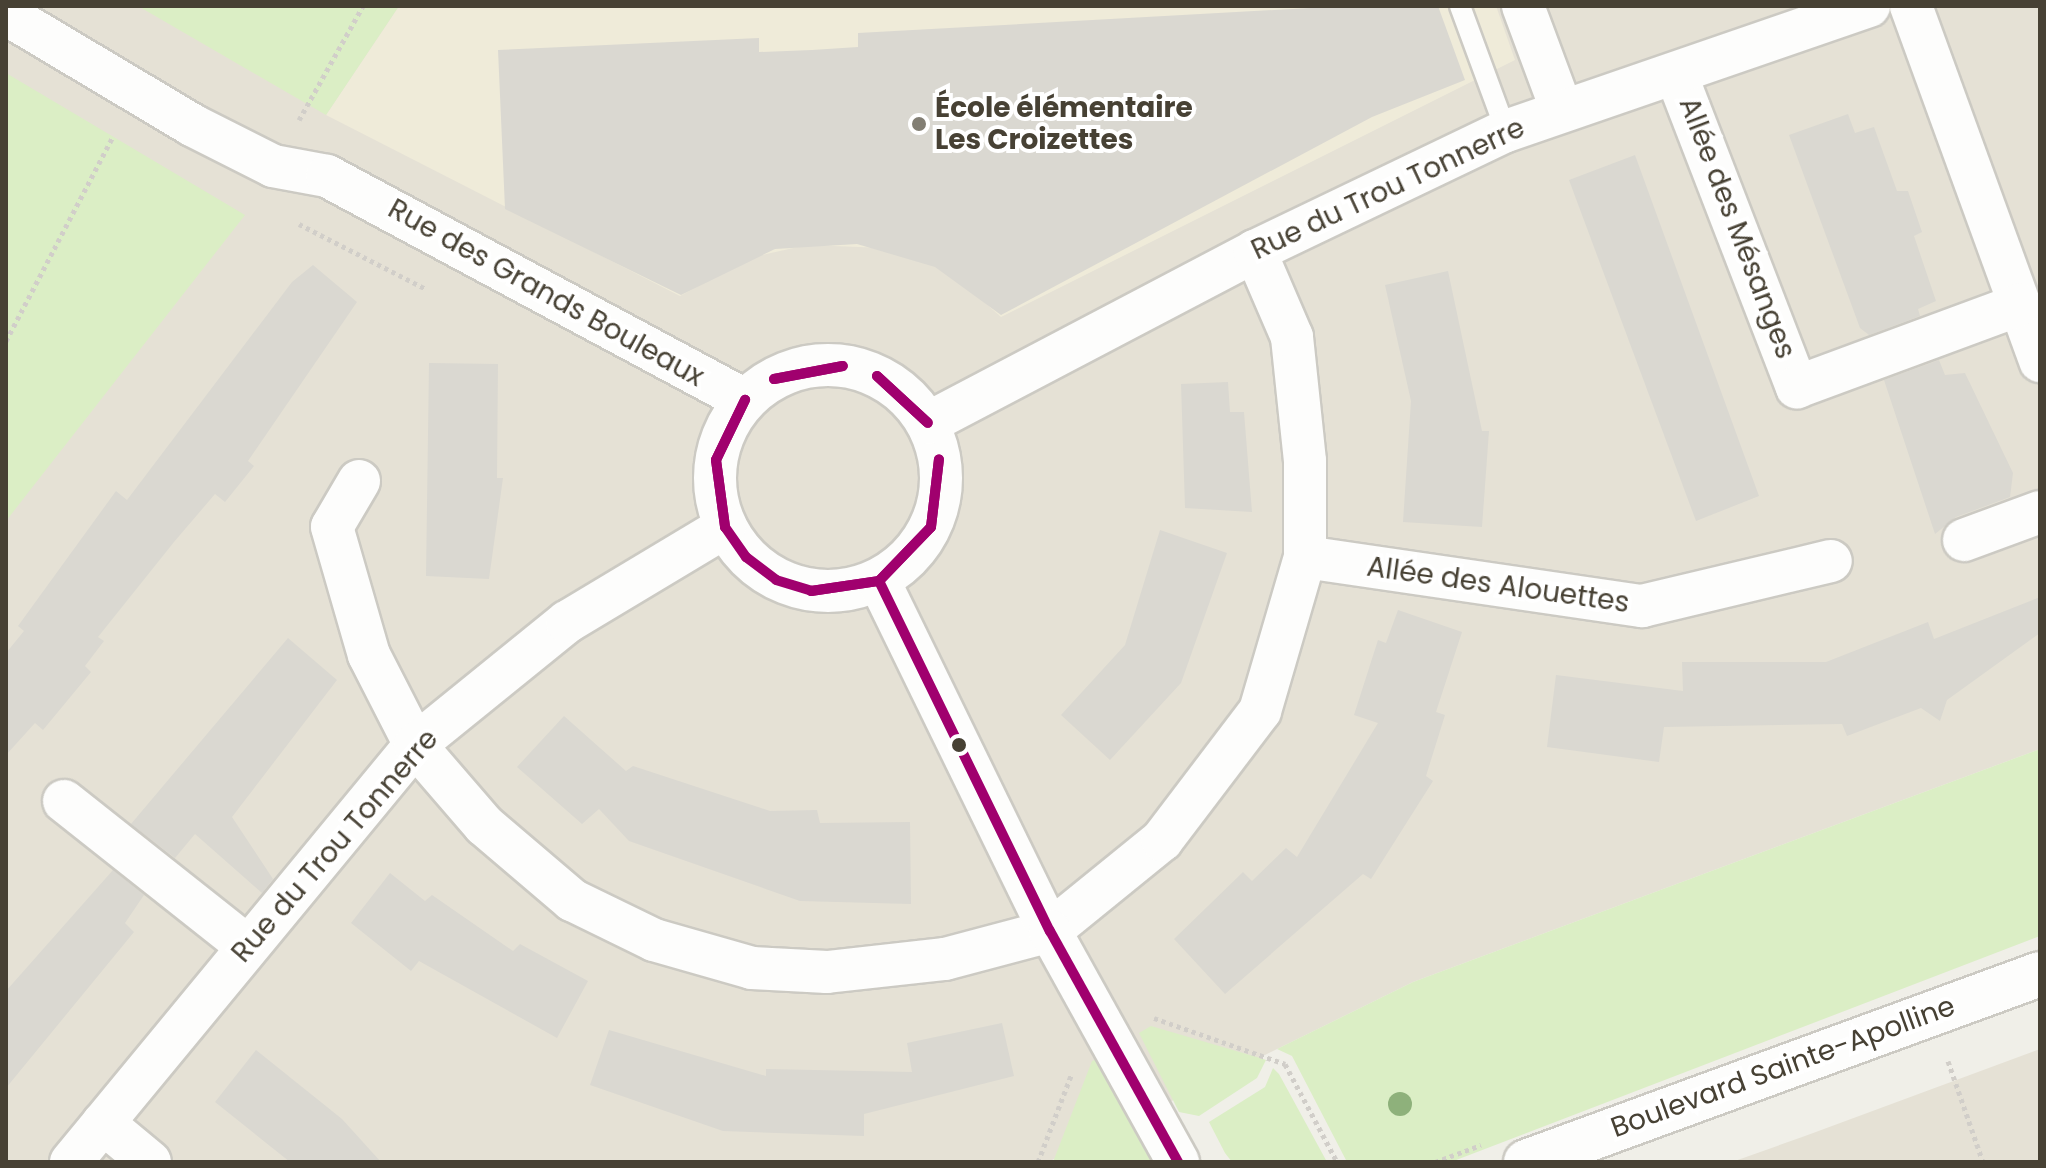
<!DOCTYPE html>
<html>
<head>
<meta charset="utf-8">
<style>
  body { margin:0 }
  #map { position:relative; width:2046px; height:1168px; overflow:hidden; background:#f0efe8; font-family:Poppins,sans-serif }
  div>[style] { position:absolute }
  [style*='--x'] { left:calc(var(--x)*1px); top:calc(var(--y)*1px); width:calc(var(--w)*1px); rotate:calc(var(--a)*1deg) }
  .residential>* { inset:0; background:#e5e1d5 }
  .education>* { inset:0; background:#efebd9 }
  .green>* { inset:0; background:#dbeec5 }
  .building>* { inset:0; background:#dad8d1 }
  .path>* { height:5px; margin-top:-2.5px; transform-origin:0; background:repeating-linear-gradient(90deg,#d1cec9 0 4px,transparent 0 8px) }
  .roads { filter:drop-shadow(2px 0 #cccac3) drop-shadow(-2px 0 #cccac3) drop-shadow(0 2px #cccac3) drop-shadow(0 -2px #cccac3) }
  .service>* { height:20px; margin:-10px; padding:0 10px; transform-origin:10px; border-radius:10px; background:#fdfdfc }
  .minor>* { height:42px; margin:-21px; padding:0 21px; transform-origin:21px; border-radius:21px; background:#fdfdfc }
  .minor>.ring { margin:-21px; padding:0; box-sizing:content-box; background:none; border:42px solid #fdfdfc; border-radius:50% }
  .tertiary>* { height:44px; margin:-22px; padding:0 22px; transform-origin:22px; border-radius:22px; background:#fdfdfc }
  .bus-1>* { height:10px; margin:-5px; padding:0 5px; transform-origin:5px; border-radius:5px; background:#a0006e }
  .trees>* { width:24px; height:24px; margin:-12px; border-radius:50%; background:#8eb17b }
  .dots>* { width:22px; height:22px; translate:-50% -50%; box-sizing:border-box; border:4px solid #fff; border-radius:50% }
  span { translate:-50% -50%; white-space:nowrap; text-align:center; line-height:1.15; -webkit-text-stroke:8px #fff; paint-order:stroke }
  .poi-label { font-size:28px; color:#474134; font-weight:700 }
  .left { translate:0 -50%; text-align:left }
  .street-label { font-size:28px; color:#474134 }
  .frame { position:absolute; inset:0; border:8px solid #474134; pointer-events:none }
</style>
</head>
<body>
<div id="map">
  <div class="residential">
    <div style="clip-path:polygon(6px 6px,2040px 6px,2040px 749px,1413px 982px,1048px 1162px,6px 1162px)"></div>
    <div style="clip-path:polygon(2040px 1049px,2040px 1162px,1732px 1162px,1805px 1136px)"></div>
  </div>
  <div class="education">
    <div style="clip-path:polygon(399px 6px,1496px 6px,1515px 60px,1001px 317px,948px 270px,885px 248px,807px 245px,753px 257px,680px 296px,326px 115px)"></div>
  </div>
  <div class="green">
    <div style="clip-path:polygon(138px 6px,399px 6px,326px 115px)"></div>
    <div style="clip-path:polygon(6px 73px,245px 215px,6px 521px)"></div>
    <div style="clip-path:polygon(2040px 749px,2040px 936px,1451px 1162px,1347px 1162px,1292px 1056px,1277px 1049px,1413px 982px)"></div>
    <div style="clip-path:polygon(1151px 1026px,1260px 1058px,1266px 1060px,1257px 1078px,1199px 1116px,1179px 1112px,1139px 1033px)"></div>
    <div style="clip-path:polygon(1100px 1058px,1154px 1162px,1053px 1162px,1092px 1061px)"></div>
    <div style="clip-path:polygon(1273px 1068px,1279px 1074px,1327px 1162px,1232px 1162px,1225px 1153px,1209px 1122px,1265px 1087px)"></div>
  </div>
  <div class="building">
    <div style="clip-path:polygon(1346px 6px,1438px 6px,1465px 80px,1372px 117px,1001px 315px,935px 267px,857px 244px,775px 249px,681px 295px,505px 209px,498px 50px,759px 38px,759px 52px,812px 50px,858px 47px,858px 33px)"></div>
    <div style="clip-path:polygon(1848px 114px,1855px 133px,1874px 127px,1897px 191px,1908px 191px,1922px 232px,1914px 236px,1936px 301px,1918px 309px,1920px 316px,1869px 335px,1860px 328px,1789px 135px)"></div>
    <div style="clip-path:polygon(1635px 155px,1759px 496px,1696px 521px,1569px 180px)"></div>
    <div style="clip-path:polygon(313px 265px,357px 302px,248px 461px,254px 466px,225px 502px,215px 494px,174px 542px,98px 637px,104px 641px,85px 666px,91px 672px,43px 730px,35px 723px,6px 755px,6px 653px,24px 631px,18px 626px,116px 491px,127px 500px,292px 282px)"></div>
    <div style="clip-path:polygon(1448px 271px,1482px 431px,1489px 431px,1482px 527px,1403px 522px,1411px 401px,1385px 285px)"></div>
    <div style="clip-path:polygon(1939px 360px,1945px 375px,1965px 373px,2013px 473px,2010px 497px,1956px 517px,1935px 534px,1884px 380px)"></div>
    <div style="clip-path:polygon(429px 363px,498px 364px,497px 478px,503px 478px,489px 579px,426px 576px)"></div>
    <div style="clip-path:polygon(1228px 382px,1230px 412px,1244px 412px,1252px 512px,1185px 508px,1181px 384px)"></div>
    <div style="clip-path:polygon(1160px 530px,1227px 553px,1181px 683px,1110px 760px,1061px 715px,1125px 645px)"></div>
    <div style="clip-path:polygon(2040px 597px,2040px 633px,1947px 700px,1940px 721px,1921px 708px,1847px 736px,1842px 724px,1664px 727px,1659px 762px,1547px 747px,1556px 675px,1683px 691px,1682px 662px,1826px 662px,1928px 622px,1934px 639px)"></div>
    <div style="clip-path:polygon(1398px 610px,1462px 632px,1436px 712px,1445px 715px,1426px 776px,1433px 781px,1371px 879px,1363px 874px,1225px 994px,1174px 939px,1243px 872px,1252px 881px,1286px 848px,1297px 857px,1378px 723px,1354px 715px,1378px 640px,1386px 643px)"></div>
    <div style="clip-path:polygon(288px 638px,337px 680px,232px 817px,273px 879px,262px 893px,195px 834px,175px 858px,131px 824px)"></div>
    <div style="clip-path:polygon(564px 716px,626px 771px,633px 766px,770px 811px,817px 810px,820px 823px,910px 822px,911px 904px,800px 901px,629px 841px,599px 809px,582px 824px,517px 767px)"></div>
    <div style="clip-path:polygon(113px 870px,144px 895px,125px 923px,134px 932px,6px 1088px,6px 991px)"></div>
    <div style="clip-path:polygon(390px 873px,425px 901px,432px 895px,513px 951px,520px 944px,588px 981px,557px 1038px,419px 961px,411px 971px,351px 923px)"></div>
    <div style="clip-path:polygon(1002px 1023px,1014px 1076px,864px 1114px,864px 1136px,723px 1131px,590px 1085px,609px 1030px,766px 1076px,766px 1069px,912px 1072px,907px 1043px)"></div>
    <div style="clip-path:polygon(256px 1050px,342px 1119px,381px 1162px,290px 1162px,215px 1102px)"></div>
  </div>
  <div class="path">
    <div style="--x:299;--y:120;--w:131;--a:-60.7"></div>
    <div style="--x:299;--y:224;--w:143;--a:27.1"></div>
    <div style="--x:6;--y:341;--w:231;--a:-62.4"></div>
    <div style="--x:1154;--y:1018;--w:139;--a:19.3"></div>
    <div style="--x:1285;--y:1064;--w:111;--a:62"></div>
    <div style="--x:1948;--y:1061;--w:107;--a:70.9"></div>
    <div style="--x:1038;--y:1162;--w:95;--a:-69.1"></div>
    <div style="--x:1435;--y:1162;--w:49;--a:-20.3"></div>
  </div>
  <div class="roads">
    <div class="service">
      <div style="--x:1460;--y:6;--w:133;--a:69.8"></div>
    </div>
    <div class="minor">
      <div style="--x:1523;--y:6;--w:109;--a:69.6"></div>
      <div style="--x:1911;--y:6;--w:378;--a:70"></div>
      <div style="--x:6;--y:14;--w:217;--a:30.8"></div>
      <div style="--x:192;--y:125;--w:91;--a:26.8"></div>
      <div style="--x:273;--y:166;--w:55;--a:10.5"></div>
      <div style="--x:327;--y:176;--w:474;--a:28.2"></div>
      <div style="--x:1676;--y:74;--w:336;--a:68.9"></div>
      <div style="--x:1797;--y:387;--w:237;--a:-20.3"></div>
      <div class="ring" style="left:715px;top:365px;width:184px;height:184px"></div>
      <div style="--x:928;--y:423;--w:369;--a:-27.7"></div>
      <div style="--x:1255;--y:251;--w:278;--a:-25.6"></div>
      <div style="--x:1506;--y:131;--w:384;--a:-19"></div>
      <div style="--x:359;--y:481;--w:53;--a:120.4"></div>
      <div style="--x:332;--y:527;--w:133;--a:73.9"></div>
      <div style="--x:369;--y:655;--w:101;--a:62.9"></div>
      <div style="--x:415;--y:745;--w:106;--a:49.2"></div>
      <div style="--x:484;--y:825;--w:116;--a:40.4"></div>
      <div style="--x:572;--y:900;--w:91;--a:26"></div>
      <div style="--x:654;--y:940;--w:102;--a:15.9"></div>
      <div style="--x:752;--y:968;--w:75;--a:3.1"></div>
      <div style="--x:827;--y:972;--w:119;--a:-6.3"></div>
      <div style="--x:945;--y:959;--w:109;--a:-14.9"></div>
      <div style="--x:1050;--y:931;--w:144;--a:-39.1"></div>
      <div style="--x:1162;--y:840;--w:162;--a:-52.8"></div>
      <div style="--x:1260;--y:711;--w:160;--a:-73.7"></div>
      <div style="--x:1305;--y:557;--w:96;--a:-90"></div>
      <div style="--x:1305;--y:461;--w:125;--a:-96"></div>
      <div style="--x:1292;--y:337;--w:94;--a:-113.3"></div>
      <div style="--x:1964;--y:540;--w:81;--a:-20.2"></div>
      <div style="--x:1305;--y:557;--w:341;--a:8.3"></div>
      <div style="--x:1642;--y:606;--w:194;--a:-13.4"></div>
      <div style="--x:879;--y:581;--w:390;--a:64"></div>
      <div style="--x:1050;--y:931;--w:264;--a:61"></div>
      <div style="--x:64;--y:801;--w:233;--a:38.4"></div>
      <div style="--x:103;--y:1123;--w:61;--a:39.7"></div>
      <div style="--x:71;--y:1162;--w:541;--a:-50.48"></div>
      <div style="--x:415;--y:745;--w:196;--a:-39"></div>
      <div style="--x:567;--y:622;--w:184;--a:-31"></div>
    </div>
    <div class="tertiary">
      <div style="--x:1526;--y:1162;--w:547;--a:-20.09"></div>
    </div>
  </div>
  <div class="bus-1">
    <div style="--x:877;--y:376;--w:69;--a:42.7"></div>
    <div style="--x:877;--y:376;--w:69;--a:42.7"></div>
    <div style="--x:774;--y:379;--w:70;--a:-10.7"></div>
    <div style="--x:774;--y:379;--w:70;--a:-10.7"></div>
    <div style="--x:716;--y:460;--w:68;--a:82.3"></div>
    <div style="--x:716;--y:460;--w:68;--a:82.3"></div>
    <div style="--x:716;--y:460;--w:67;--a:-64.2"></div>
    <div style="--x:716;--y:460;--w:67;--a:-64.2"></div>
    <div style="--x:725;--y:527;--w:37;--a:55"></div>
    <div style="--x:746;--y:557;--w:38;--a:37"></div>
    <div style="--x:776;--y:580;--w:37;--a:17"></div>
    <div style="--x:931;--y:527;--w:68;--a:-83.3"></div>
    <div style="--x:931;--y:527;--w:68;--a:-83.3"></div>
    <div style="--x:879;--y:581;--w:75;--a:-46.1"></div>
    <div style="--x:879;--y:581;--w:75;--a:-46.1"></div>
    <div style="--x:879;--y:581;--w:390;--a:64"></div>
    <div style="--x:1050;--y:931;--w:264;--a:61"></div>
    <div style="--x:811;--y:591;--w:69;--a:-8.4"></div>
    <div style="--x:811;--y:591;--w:69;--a:-8.4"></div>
  </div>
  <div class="trees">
    <div style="left:1400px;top:1104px"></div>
  </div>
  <div class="dots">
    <div style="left:919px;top:124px;background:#827e73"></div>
    <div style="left:959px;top:745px;background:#474134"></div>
  </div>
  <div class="poi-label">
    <span class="left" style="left:935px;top:124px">École élémentaire<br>Les Croizettes</span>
  </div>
  <div class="street-label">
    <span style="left:1388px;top:189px;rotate:-25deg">Rue du Trou Tonnerre</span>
    <span style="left:1737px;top:228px;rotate:69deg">Allée des Mésanges</span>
    <span style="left:546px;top:293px;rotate:29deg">Rue des Grands Bouleaux</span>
    <span style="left:1498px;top:585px;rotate:8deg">Allée des Alouettes</span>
    <span style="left:335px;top:846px;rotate:-49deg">Rue du Trou Tonnerre</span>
    <span style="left:1783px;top:1067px;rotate:-20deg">Boulevard Sainte-Apolline</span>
  </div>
  <div class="frame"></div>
</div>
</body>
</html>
